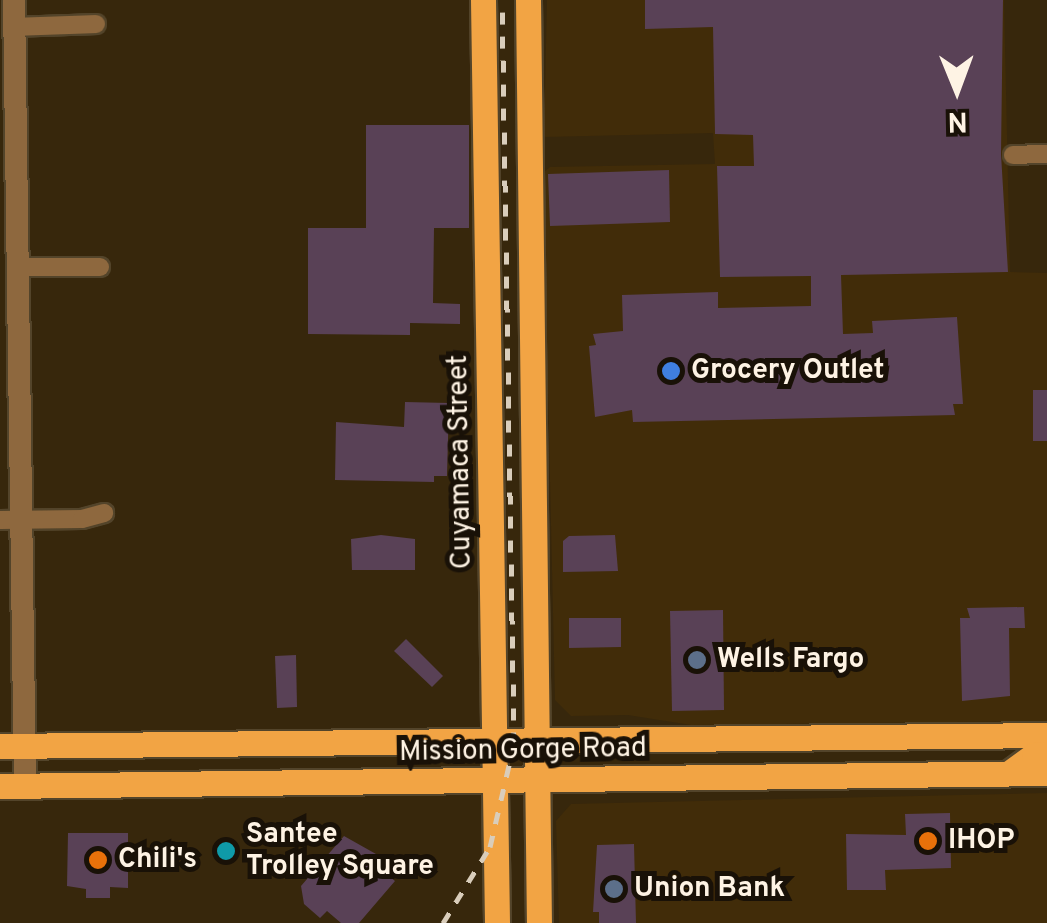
<!DOCTYPE html>
<html>
<head>
<meta charset="utf-8">
<style>
  body { margin:0 }
  #map { position:relative; width:1047px; height:923px; overflow:hidden; background:#37270c; font-family:Overpass,sans-serif }
  div>[style] { position:absolute }
  [style*='--x'] { left:calc(var(--x)*1px); top:calc(var(--y)*1px); width:calc(var(--w)*1px); rotate:calc(var(--a)*1deg) }
  .built>* { inset:0; background:#412c09 }
  .building>* { inset:0; background:#594156 }
  .roads { filter:drop-shadow(2px 0 #53442a) drop-shadow(-2px 0 #53442a) drop-shadow(0 2px #53442a) drop-shadow(0 -2px #53442a) }
  .minor>* { height:18px; margin:-9px; padding:0 9px; transform-origin:9px; border-radius:9px; background:#8e683e }
  .tertiary>* { height:22px; margin:-11px; padding:0 11px; transform-origin:11px; border-radius:11px; background:#8e683e }
  .primary>* { height:25px; margin:-12.5px; padding:0 12.5px; transform-origin:12.5px; border-radius:12.5px; background:#f2a444 }
  .rail>* { height:5px; margin-top:-2.5px; transform-origin:0; background:repeating-linear-gradient(90deg,#d9cdbb 0 12px,transparent 0 24px) }
  .dots>* { width:28px; height:28px; translate:-50% -50%; box-sizing:border-box; border:5px solid #191107; border-radius:50% }
  span { translate:-50% -50%; white-space:nowrap; text-align:center; line-height:1.15; -webkit-text-stroke:10px #191107; paint-order:stroke }
  .poi-label { font-size:28px; color:#fef3e4; font-weight:700 }
  .left { translate:0 -50%; text-align:left }
  .street-label { font-size:28px; color:#fef3e4 }
  .north { position:absolute; left:907px; top:40px; width:100px; height:100px; -webkit-text-stroke:8px #191107; paint-order:stroke; rotate:179deg; font-size:28px; font-weight:700; line-height:40px; text-align:center; color:#fef3e4 }
  .north::after { content:''; display:block; margin:auto; width:35px; height:45px; background:#fef3e4; clip-path:polygon(50% 0,100% 100%,50% 72%,0 100%) }
</style>
</head>
<body>
<div id="map">
  <div class="built">
    <div style="clip-path:polygon(547px 0,1004px 0,1010px 272px,1047px 273px,1047px 721px,691px 725px,628px 715px,571px 716px,555px 700px,543px 173px,550px 167px,715px 164px,713px 133px,544px 137px)"></div>
    <div style="clip-path:polygon(1047px 793px,1047px 923px,559px 923px,556px 821px,571px 804px)"></div>
  </div>
  <div class="building">
    <div style="clip-path:polygon(645px 0,1003px 0,1001px 154px,1008px 272px,841px 275px,843px 334px,873px 333px,872px 321px,957px 317px,963px 404px,953px 404px,955px 415px,633px 422px,632px 410px,595px 417px,589px 346px,596px 345px,593px 334px,623px 331px,622px 295px,718px 292px,718px 308px,811px 306px,811px 276px,720px 277px,717px 166px,754px 166px,753px 135px,715px 134px,713px 27px,645px 29px)"></div>
    <div style="clip-path:polygon(366px 125px,469px 125px,469px 228px,434px 228px,433px 303px,460px 304px,460px 324px,410px 323px,410px 335px,308px 334px,308px 228px,366px 228px)"></div>
    <div style="clip-path:polygon(669px 170px,670px 222px,550px 226px,548px 174px)"></div>
    <div style="clip-path:polygon(1033px 390px,1047px 390px,1047px 441px,1033px 441px)"></div>
    <div style="clip-path:polygon(405px 402px,449px 403px,447px 476px,434px 476px,434px 482px,335px 480px,336px 422px,404px 427px)"></div>
    <div style="clip-path:polygon(381px 535px,415px 539px,415px 570px,352px 570px,351px 539px)"></div>
    <div style="clip-path:polygon(615px 535px,618px 571px,563px 572px,563px 541px,569px 536px)"></div>
    <div style="clip-path:polygon(1024px 607px,1025px 628px,1009px 628px,1010px 696px,962px 701px,960px 618px,970px 618px,967px 608px)"></div>
    <div style="clip-path:polygon(723px 610px,724px 710px,672px 711px,670px 611px)"></div>
    <div style="clip-path:polygon(569px 618px,621px 618px,621px 647px,569px 648px)"></div>
    <div style="clip-path:polygon(406px 639px,443px 676px,432px 687px,394px 651px)"></div>
    <div style="clip-path:polygon(296px 655px,297px 707px,277px 708px,275px 656px)"></div>
    <div style="clip-path:polygon(950px 813px,951px 868px,885px 870px,886px 890px,847px 890px,846px 834px,906px 835px,905px 814px)"></div>
    <div style="clip-path:polygon(68px 833px,128px 833px,128px 888px,110px 887px,110px 898px,86px 898px,86px 889px,67px 886px)"></div>
    <div style="clip-path:polygon(344px 836px,376px 854px,370px 860px,395px 881px,359px 923px,341px 923px,327px 911px,320px 918px,304px 904px,301px 886px)"></div>
    <div style="clip-path:polygon(634px 844px,636px 923px,599px 923px,599px 912px,593px 912px,597px 845px)"></div>
  </div>
  <div class="roads">
    <div class="minor">
      <div style="--x:14;--y:27;--w:82;--a:-2.1"></div>
      <div style="--x:1013;--y:155;--w:34;--a:-2"></div>
      <div style="--x:18;--y:267;--w:82;--a:0"></div>
      <div style="--x:0;--y:520;--w:82;--a:-0.7"></div>
      <div style="--x:82;--y:519;--w:23;--a:-15"></div>
    </div>
    <div class="tertiary">
      <div style="--x:14;--y:0;--w:786;--a:89.2"></div>
    </div>
    <div class="primary">
      <div style="--x:483;--y:0;--w:923;--a:89.13"></div>
      <div style="--x:528;--y:0;--w:923;--a:89.32"></div>
      <div style="--x:0;--y:746;--w:1047;--a:-0.6"></div>
      <div style="--x:1009;--y:773;--w:31;--a:-36"></div>
      <div style="--x:1034;--y:755;--w:13;--a:-4"></div>
      <div style="--x:0;--y:786;--w:1047;--a:-0.71"></div>
    </div>
  </div>
  <div class="rail">
    <div style="--x:443;--y:923;--w:89;--a:-58.3"></div>
    <div style="--x:490;--y:847;--w:106;--a:-76.9"></div>
    <div style="--x:514;--y:744;--w:744;--a:-90.92"></div>
  </div>
  <div class="dots">
    <div style="left:671px;top:371px;background:#3f7fe0"></div>
    <div style="left:697px;top:660px;background:#5c6f8a"></div>
    <div style="left:928px;top:841px;background:#e8710a"></div>
    <div style="left:226px;top:851px;background:#0f9aa8"></div>
    <div style="left:98px;top:860px;background:#e8710a"></div>
    <div style="left:614px;top:889px;background:#5c6f8a"></div>
  </div>
  <div class="poi-label">
    <span class="left" style="left:691px;top:371px">Grocery Outlet</span>
    <span class="left" style="left:717px;top:660px">Wells Fargo</span>
    <span class="left" style="left:246px;top:851px">Santee<br>Trolley Square</span>
    <span class="left" style="left:948px;top:841px">IHOP</span>
    <span class="left" style="left:118px;top:860px">Chili's</span>
    <span class="left" style="left:634px;top:889px">Union Bank</span>
  </div>
  <div class="street-label">
    <span style="left:461px;top:462px;rotate:-91deg">Cuyamaca Street</span>
    <span style="left:523px;top:751px;rotate:-1deg">Mission Gorge Road</span>
  </div>
  <div class="north">N</div>
</div>
</body>
</html>
